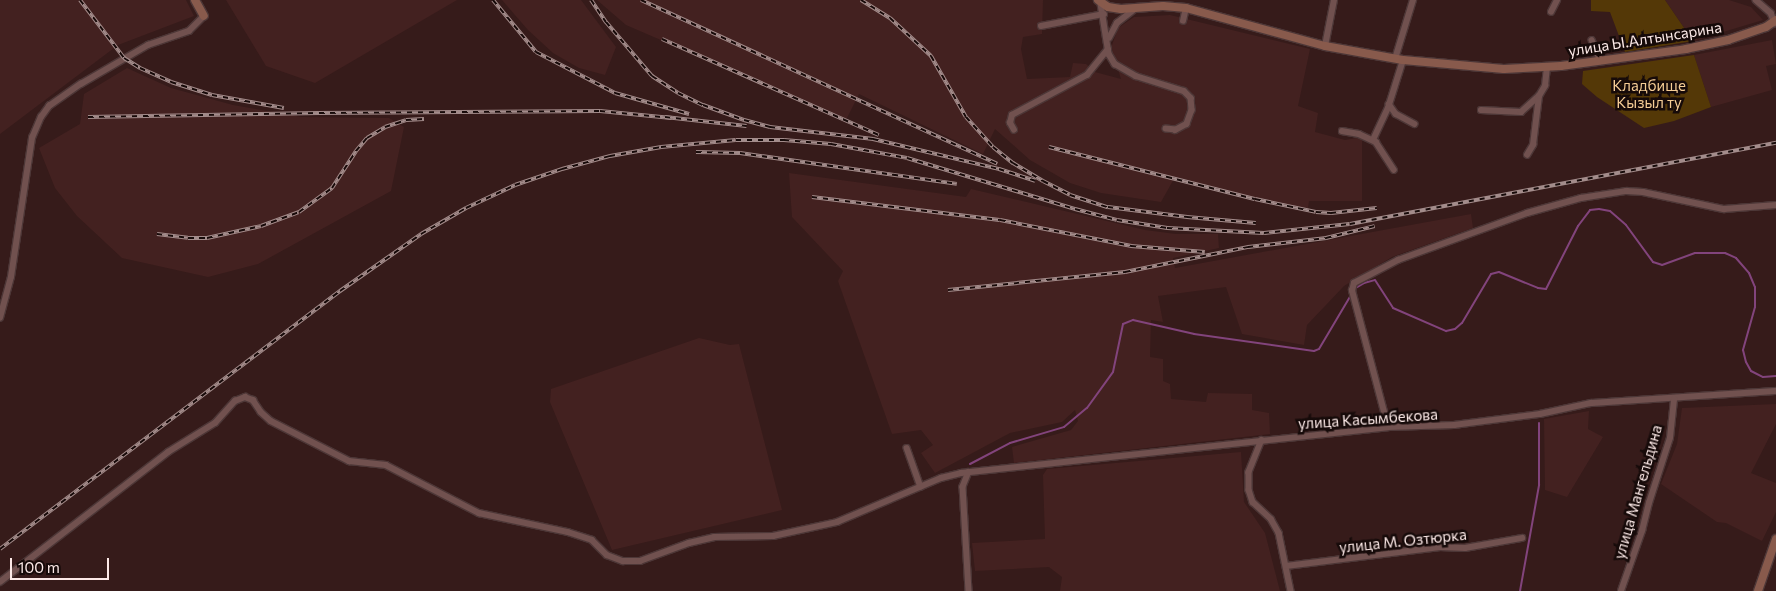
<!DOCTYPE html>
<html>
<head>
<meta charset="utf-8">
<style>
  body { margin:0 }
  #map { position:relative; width:1776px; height:591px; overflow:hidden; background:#361b1a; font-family:Commissioner,sans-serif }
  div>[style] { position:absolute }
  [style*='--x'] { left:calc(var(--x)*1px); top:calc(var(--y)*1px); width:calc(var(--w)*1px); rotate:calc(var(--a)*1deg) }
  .built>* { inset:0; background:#432120 }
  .green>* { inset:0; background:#543807 }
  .stream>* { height:2px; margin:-1px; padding:0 1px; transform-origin:1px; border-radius:1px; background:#82447c }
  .roads { filter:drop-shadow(1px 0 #4d3737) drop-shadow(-1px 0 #4d3737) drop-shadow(0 1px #4d3737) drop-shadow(0 -1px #4d3737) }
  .street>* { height:5.5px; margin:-2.75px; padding:0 2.75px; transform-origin:2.75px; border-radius:2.75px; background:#71514f }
  .secondary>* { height:8px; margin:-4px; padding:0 4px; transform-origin:4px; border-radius:4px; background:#885a4c }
  .rail>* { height:4px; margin-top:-2px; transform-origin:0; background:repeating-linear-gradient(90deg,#160a09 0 5.5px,#a38c8b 0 11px); box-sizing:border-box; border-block:1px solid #a38c8b }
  span { translate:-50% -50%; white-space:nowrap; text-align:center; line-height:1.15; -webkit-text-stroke:5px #160a09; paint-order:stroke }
  .street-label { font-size:15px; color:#fce9e7 }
  .park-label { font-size:15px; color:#f6cd95 }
  .scale { position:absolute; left:10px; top:558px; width:99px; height:22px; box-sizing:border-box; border:2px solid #fce9e7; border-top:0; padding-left:6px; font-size:15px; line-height:18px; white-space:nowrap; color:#fce9e7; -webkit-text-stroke:4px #160a09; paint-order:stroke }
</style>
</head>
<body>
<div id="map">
  <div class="built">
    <div style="clip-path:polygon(0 0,186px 0,194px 16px,118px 45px,0 134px)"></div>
    <div style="clip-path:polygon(226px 0,457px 0,315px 83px,266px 66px)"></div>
    <div style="clip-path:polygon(502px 0,581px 0,616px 47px,605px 75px,579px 68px,553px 53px,528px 30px)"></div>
    <div style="clip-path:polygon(597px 0,1043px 0,1042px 34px,1023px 37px,1021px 49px,1027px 79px,1070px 77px,1073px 63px,1086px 64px,1095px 72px,1121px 79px,1111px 48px,1118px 28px,1134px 17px,1170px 15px,1310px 49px,1298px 106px,1318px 113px,1315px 132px,1345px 140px,1362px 137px,1362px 201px,1309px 201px,1308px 208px,1275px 204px,1175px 177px,1161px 202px,1101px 193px,1070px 183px,1030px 160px,995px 129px,983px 154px,859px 94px,846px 120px,626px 25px)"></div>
    <div style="clip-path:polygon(1665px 0,1729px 0,1751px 7px,1763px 20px,1693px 41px)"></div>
    <div style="clip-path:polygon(1772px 40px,1776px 64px,1766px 66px,1772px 90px,1711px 107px,1694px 55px)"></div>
    <div style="clip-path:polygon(127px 68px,171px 88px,233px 105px,302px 117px,389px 118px,404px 127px,391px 191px,258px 264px,208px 277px,122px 258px,77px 216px,55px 188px,39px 148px,80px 124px,84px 94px)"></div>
    <div style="clip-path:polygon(789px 173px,966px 197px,971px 189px,1145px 230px,1176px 234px,1218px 234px,1219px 248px,1173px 258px,1175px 268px,1471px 214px,1473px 228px,1392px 257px,1344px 286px,1307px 325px,1304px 345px,1242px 334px,1226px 287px,1158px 296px,1163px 322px,1151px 320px,1150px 357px,1163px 359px,1163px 381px,1170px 384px,1171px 399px,1206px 402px,1208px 393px,1252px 394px,1252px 410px,1269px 413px,1270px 434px,1014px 463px,1012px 447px,1071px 430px,1078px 421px,1075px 410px,1062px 422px,1010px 433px,935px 473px,921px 453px,933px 445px,921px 430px,892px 434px,838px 281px,843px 271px,792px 217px)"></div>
    <div style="clip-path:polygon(699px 338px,730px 345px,739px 344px,782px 510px,612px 550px,550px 402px,551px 389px)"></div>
    <div style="clip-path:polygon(1776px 404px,1776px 424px,1751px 473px,1776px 483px,1776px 512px,1762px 541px,1726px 523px,1717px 522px,1661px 484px,1677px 444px,1682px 408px)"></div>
    <div style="clip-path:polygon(1589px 411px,1588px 429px,1603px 437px,1567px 497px,1545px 490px,1544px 419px)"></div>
    <div style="clip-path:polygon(1241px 452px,1244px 502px,1265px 533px,1280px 591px,1060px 591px,1062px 577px,1049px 567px,975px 571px,972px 543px,1045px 539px,1043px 475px,1047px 469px)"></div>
  </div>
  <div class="green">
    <div style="clip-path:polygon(1591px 0,1665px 0,1693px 41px,1625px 52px,1610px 12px,1591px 11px)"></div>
    <div style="clip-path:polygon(1694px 55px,1711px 107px,1674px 121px,1644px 128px,1597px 97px,1582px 84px,1583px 71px)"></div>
  </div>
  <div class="stream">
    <div style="--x:1354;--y:289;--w:12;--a:-31"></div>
    <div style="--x:1364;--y:283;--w:11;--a:-15"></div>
    <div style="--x:1375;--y:280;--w:33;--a:57"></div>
    <div style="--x:1393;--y:308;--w:58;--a:23.5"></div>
    <div style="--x:1446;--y:331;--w:9;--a:-13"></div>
    <div style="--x:1455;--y:329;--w:9;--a:-41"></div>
    <div style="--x:1462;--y:323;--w:57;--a:-59.4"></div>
    <div style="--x:1491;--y:274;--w:8;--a:-14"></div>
    <div style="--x:1499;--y:272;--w:42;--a:22.3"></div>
    <div style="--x:1538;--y:288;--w:8;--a:7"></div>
    <div style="--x:1546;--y:289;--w:71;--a:-63.1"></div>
    <div style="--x:1578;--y:226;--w:20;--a:-53"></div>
    <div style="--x:1590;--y:210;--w:9;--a:-6"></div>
    <div style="--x:1599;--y:209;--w:11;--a:10"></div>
    <div style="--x:1610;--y:211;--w:21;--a:41"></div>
    <div style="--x:1626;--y:225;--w:46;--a:53.9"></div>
    <div style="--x:1653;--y:262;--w:9;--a:18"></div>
    <div style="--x:1662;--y:265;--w:35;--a:-20"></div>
    <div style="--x:1695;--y:253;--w:30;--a:0"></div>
    <div style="--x:1725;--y:253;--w:12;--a:24"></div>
    <div style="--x:1736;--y:258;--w:20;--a:49"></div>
    <div style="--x:1749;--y:273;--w:15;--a:67"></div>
    <div style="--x:1755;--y:287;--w:20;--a:90"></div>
    <div style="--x:1755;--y:307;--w:45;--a:105.6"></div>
    <div style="--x:1743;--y:350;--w:12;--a:76"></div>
    <div style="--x:1746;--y:362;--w:10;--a:61"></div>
    <div style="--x:1751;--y:371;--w:13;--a:27"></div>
    <div style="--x:1763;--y:377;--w:13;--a:-4"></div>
    <div style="--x:970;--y:464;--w:45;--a:-27.7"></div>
    <div style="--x:1010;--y:443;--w:56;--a:-16.5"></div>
    <div style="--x:1064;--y:427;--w:30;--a:-40"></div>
    <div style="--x:1087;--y:408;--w:44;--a:-54.2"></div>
    <div style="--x:1113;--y:372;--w:49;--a:-78.2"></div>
    <div style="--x:1123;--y:324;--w:11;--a:-22"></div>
    <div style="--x:1133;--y:320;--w:63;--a:12.9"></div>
    <div style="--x:1194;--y:334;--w:121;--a:8.1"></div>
    <div style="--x:1314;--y:351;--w:5;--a:-22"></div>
    <div style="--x:1319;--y:349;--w:63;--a:-59.3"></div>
    <div style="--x:1520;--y:591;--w:108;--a:-79.8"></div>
    <div style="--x:1539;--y:485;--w:62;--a:-90"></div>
  </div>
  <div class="roads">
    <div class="street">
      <div style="--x:1756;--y:0;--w:20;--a:41"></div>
      <div style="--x:1771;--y:13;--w:11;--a:68"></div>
      <div style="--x:1101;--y:4;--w:51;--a:80.9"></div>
      <div style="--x:1109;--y:54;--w:12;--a:59"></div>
      <div style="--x:1115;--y:64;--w:24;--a:30"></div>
      <div style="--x:1136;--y:76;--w:50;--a:17.4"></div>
      <div style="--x:1184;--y:91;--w:10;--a:45"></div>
      <div style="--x:1191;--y:98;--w:12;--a:85"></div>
      <div style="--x:1192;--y:110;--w:15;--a:110"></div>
      <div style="--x:1187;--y:124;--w:13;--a:151"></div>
      <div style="--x:1176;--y:130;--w:10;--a:-174"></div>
      <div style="--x:1551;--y:12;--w:13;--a:-63"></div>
      <div style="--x:1183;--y:21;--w:13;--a:-77"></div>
      <div style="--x:1041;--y:26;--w:64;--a:-10.8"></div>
      <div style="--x:1109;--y:38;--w:17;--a:-62"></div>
      <div style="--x:1117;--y:23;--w:23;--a:-38"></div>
      <div style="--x:1592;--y:40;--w:23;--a:67"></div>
      <div style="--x:1325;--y:46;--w:47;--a:-78.9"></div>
      <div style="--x:1395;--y:59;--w:62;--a:-73"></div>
      <div style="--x:1389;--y:104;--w:12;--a:55"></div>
      <div style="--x:1396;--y:114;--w:21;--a:28"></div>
      <div style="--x:1481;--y:110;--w:40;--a:2.9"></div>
      <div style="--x:1521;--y:112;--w:24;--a:-42"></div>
      <div style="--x:1014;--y:130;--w:8;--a:-120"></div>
      <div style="--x:1010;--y:123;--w:8;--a:-76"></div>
      <div style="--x:1012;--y:115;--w:85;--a:-28.1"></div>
      <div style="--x:1087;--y:75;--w:33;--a:-51"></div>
      <div style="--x:1342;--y:131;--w:17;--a:10"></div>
      <div style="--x:1359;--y:134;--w:19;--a:25"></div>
      <div style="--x:1376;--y:142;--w:33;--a:57"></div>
      <div style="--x:1373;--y:140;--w:35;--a:-65"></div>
      <div style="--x:1388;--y:108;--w:50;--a:-72.6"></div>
      <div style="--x:1527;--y:155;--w:12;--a:-59"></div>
      <div style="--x:1533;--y:145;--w:49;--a:-83"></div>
      <div style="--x:1539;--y:96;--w:12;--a:-59"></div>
      <div style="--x:1545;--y:86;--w:18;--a:-84"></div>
      <div style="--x:0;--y:318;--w:42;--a:-75"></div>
      <div style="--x:11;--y:277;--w:141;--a:-81.4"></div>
      <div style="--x:32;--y:138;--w:23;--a:-67"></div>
      <div style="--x:41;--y:117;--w:14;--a:-54"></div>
      <div style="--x:49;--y:106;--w:39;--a:-35"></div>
      <div style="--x:81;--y:84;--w:78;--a:-30.2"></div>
      <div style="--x:148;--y:45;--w:43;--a:-18.9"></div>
      <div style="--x:189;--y:31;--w:21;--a:-45"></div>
      <div style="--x:1388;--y:427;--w:141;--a:-104.8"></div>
      <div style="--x:1352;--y:291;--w:8;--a:-76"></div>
      <div style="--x:1354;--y:283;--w:50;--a:-27.6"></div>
      <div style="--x:1398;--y:260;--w:137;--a:-20"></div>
      <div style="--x:1527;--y:213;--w:56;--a:-15.5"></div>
      <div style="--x:1581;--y:198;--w:46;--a:-8.8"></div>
      <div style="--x:1626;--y:191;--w:17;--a:3"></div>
      <div style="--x:1643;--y:192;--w:83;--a:11.9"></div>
      <div style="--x:1724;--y:209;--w:52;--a:-4.4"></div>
      <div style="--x:1262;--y:440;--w:35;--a:112"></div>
      <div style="--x:1249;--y:472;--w:18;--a:90"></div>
      <div style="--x:1249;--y:490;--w:13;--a:72"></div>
      <div style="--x:1253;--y:502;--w:25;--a:43"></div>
      <div style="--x:1271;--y:519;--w:16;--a:60"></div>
      <div style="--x:1279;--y:533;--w:59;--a:78.3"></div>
      <div style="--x:907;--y:448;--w:41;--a:70.3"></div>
      <div style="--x:969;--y:472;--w:16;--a:112"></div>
      <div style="--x:963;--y:487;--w:104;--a:86.7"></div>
      <div style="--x:1286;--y:566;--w:155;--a:-7"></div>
      <div style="--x:1440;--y:547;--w:25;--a:2"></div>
      <div style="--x:1465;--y:548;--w:58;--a:-10"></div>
      <div style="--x:0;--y:582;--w:212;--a:-37.7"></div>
      <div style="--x:168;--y:452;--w:55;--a:-31.7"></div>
      <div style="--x:215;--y:423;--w:30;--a:-48"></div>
      <div style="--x:235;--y:401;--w:11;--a:-22"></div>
      <div style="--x:245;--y:397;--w:9;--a:21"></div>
      <div style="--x:253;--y:400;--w:14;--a:56"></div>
      <div style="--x:261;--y:412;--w:13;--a:42"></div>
      <div style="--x:271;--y:421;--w:88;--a:27.1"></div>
      <div style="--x:349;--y:461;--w:37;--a:6"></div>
      <div style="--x:386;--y:465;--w:105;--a:27.3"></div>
      <div style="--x:479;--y:513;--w:91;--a:12.1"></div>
      <div style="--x:568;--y:532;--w:25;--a:18"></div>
      <div style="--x:592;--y:540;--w:21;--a:45"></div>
      <div style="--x:607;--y:555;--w:17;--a:21"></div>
      <div style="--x:623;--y:561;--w:17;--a:0"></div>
      <div style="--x:640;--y:561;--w:52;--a:-20.2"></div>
      <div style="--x:689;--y:543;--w:26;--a:-13"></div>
      <div style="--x:714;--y:537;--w:59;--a:-1"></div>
      <div style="--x:773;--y:536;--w:66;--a:-12.3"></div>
      <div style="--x:837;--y:522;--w:113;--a:-22.9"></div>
      <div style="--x:941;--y:478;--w:21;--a:-14"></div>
      <div style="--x:961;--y:473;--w:429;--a:-6.1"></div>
      <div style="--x:1388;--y:427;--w:66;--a:-1.7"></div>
      <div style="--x:1454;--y:425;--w:87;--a:-7.3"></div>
      <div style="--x:1540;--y:414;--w:52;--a:-12.2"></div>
      <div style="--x:1591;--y:403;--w:185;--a:-3.7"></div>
      <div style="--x:1621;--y:591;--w:64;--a:-70.7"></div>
      <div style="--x:1642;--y:531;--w:29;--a:-76"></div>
      <div style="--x:1649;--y:503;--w:68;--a:-72.1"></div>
      <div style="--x:1670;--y:438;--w:39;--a:-84"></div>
    </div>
    <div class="secondary">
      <div style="--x:195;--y:0;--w:18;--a:61"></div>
      <div style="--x:1098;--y:0;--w:12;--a:35"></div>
      <div style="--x:1108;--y:7;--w:13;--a:9"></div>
      <div style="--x:1121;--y:9;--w:42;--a:-4.1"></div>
      <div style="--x:1163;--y:6;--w:23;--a:5"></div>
      <div style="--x:1186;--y:8;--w:144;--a:15.3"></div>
      <div style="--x:1325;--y:46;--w:79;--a:10.2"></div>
      <div style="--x:1403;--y:60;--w:101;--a:5.1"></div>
      <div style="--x:1504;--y:69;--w:57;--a:-3"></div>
      <div style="--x:1561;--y:66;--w:126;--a:-7.7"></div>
      <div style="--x:1686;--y:49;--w:43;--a:-12.1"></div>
      <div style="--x:1728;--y:40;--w:40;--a:-18.9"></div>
      <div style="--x:1766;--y:27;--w:12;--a:-35"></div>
      <div style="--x:1758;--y:591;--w:55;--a:-70.9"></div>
    </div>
  </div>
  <div class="rail">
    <div style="--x:80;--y:0;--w:73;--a:52.8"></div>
    <div style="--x:124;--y:58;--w:19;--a:32"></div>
    <div style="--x:140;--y:68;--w:34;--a:24"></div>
    <div style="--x:171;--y:82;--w:43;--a:17.6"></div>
    <div style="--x:212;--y:95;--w:73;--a:10.2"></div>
    <div style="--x:493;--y:0;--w:67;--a:50.4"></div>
    <div style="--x:536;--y:52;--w:89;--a:27.4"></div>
    <div style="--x:615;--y:93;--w:77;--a:15.8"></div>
    <div style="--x:591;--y:0;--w:27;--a:56"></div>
    <div style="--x:606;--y:22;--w:71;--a:49.6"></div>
    <div style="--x:652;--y:76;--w:31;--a:33"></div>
    <div style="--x:678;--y:93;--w:28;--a:26"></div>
    <div style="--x:703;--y:105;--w:44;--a:20.1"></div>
    <div style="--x:744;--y:120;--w:27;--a:15"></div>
    <div style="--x:770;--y:127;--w:104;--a:6.6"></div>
    <div style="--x:873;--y:139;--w:130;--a:13.4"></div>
    <div style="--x:999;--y:169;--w:38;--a:18"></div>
    <div style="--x:641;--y:0;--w:392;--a:24.7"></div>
    <div style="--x:861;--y:0;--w:34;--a:32"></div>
    <div style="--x:890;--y:18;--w:56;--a:42.8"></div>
    <div style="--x:931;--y:56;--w:70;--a:60.2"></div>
    <div style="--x:966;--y:117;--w:40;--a:48"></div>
    <div style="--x:993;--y:147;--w:26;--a:39"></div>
    <div style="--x:1013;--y:163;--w:35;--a:31"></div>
    <div style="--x:1043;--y:181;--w:30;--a:27"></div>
    <div style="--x:1070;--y:195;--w:40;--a:18"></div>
    <div style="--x:1108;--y:207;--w:80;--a:7.2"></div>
    <div style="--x:1187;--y:217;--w:69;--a:5"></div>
    <div style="--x:662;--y:39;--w:237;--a:23.9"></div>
    <div style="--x:88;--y:117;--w:231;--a:-1"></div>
    <div style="--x:319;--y:113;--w:281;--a:-0.4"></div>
    <div style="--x:600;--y:111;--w:72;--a:5.6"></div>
    <div style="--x:665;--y:117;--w:82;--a:6.3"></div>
    <div style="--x:1049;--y:147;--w:212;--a:14.2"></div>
    <div style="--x:1255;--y:199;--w:62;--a:12"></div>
    <div style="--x:1316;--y:212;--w:15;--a:4"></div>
    <div style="--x:1331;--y:213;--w:46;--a:-6.2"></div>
    <div style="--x:696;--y:152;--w:44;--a:1.3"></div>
    <div style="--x:740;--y:153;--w:219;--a:8.1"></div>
    <div style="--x:812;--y:197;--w:189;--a:7"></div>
    <div style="--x:1000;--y:220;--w:134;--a:11.2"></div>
    <div style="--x:1131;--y:246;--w:74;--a:4.6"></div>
    <div style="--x:157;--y:234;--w:31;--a:7"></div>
    <div style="--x:188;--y:238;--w:19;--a:0"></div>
    <div style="--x:207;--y:238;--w:55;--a:-12.5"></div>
    <div style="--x:261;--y:226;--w:40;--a:-20.2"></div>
    <div style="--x:299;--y:212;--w:41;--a:-36"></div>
    <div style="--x:332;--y:188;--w:44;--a:-57"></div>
    <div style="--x:356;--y:151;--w:17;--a:-50"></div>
    <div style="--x:367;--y:138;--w:21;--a:-31"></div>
    <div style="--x:385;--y:127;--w:22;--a:-18"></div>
    <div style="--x:406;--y:120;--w:18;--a:-3"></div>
    <div style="--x:948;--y:290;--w:178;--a:-5.8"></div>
    <div style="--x:1125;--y:272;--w:126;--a:-11.5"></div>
    <div style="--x:1248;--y:247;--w:79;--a:-6.6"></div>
    <div style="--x:1326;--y:238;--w:50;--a:-13.8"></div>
    <div style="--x:0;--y:549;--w:427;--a:-37.2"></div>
    <div style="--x:340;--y:291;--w:99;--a:-35.1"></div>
    <div style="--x:421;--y:234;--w:52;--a:-30"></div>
    <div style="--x:466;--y:208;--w:54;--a:-25.1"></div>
    <div style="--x:515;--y:185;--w:50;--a:-18.8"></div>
    <div style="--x:562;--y:169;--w:50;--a:-15.2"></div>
    <div style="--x:610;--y:156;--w:52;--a:-10"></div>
    <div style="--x:661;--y:147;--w:75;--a:-5.3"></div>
    <div style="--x:736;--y:140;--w:48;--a:0"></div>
    <div style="--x:784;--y:140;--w:47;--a:4.9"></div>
    <div style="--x:831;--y:144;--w:77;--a:10.4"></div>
    <div style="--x:907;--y:158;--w:176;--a:16.9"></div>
    <div style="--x:1075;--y:209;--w:43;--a:14.7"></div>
    <div style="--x:1117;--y:220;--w:51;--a:9.1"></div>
    <div style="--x:1167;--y:228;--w:97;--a:3"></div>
    <div style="--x:1264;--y:233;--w:86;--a:-6"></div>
    <div style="--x:1350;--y:224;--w:434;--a:-10.8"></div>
  </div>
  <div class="street-label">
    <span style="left:1645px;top:39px;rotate:-9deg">улица Ы.Алтынсарина</span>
    <span style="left:1368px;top:419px;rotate:-4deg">улица Касымбекова</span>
    <span style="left:1638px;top:492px;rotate:-74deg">улица Мангельдина</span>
    <span style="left:1403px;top:541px;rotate:-6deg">улица М. Озтюрка</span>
  </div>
  <div class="park-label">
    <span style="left:1649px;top:94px">Кладбище<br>Кызыл ту</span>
  </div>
  <div class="scale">100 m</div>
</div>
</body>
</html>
